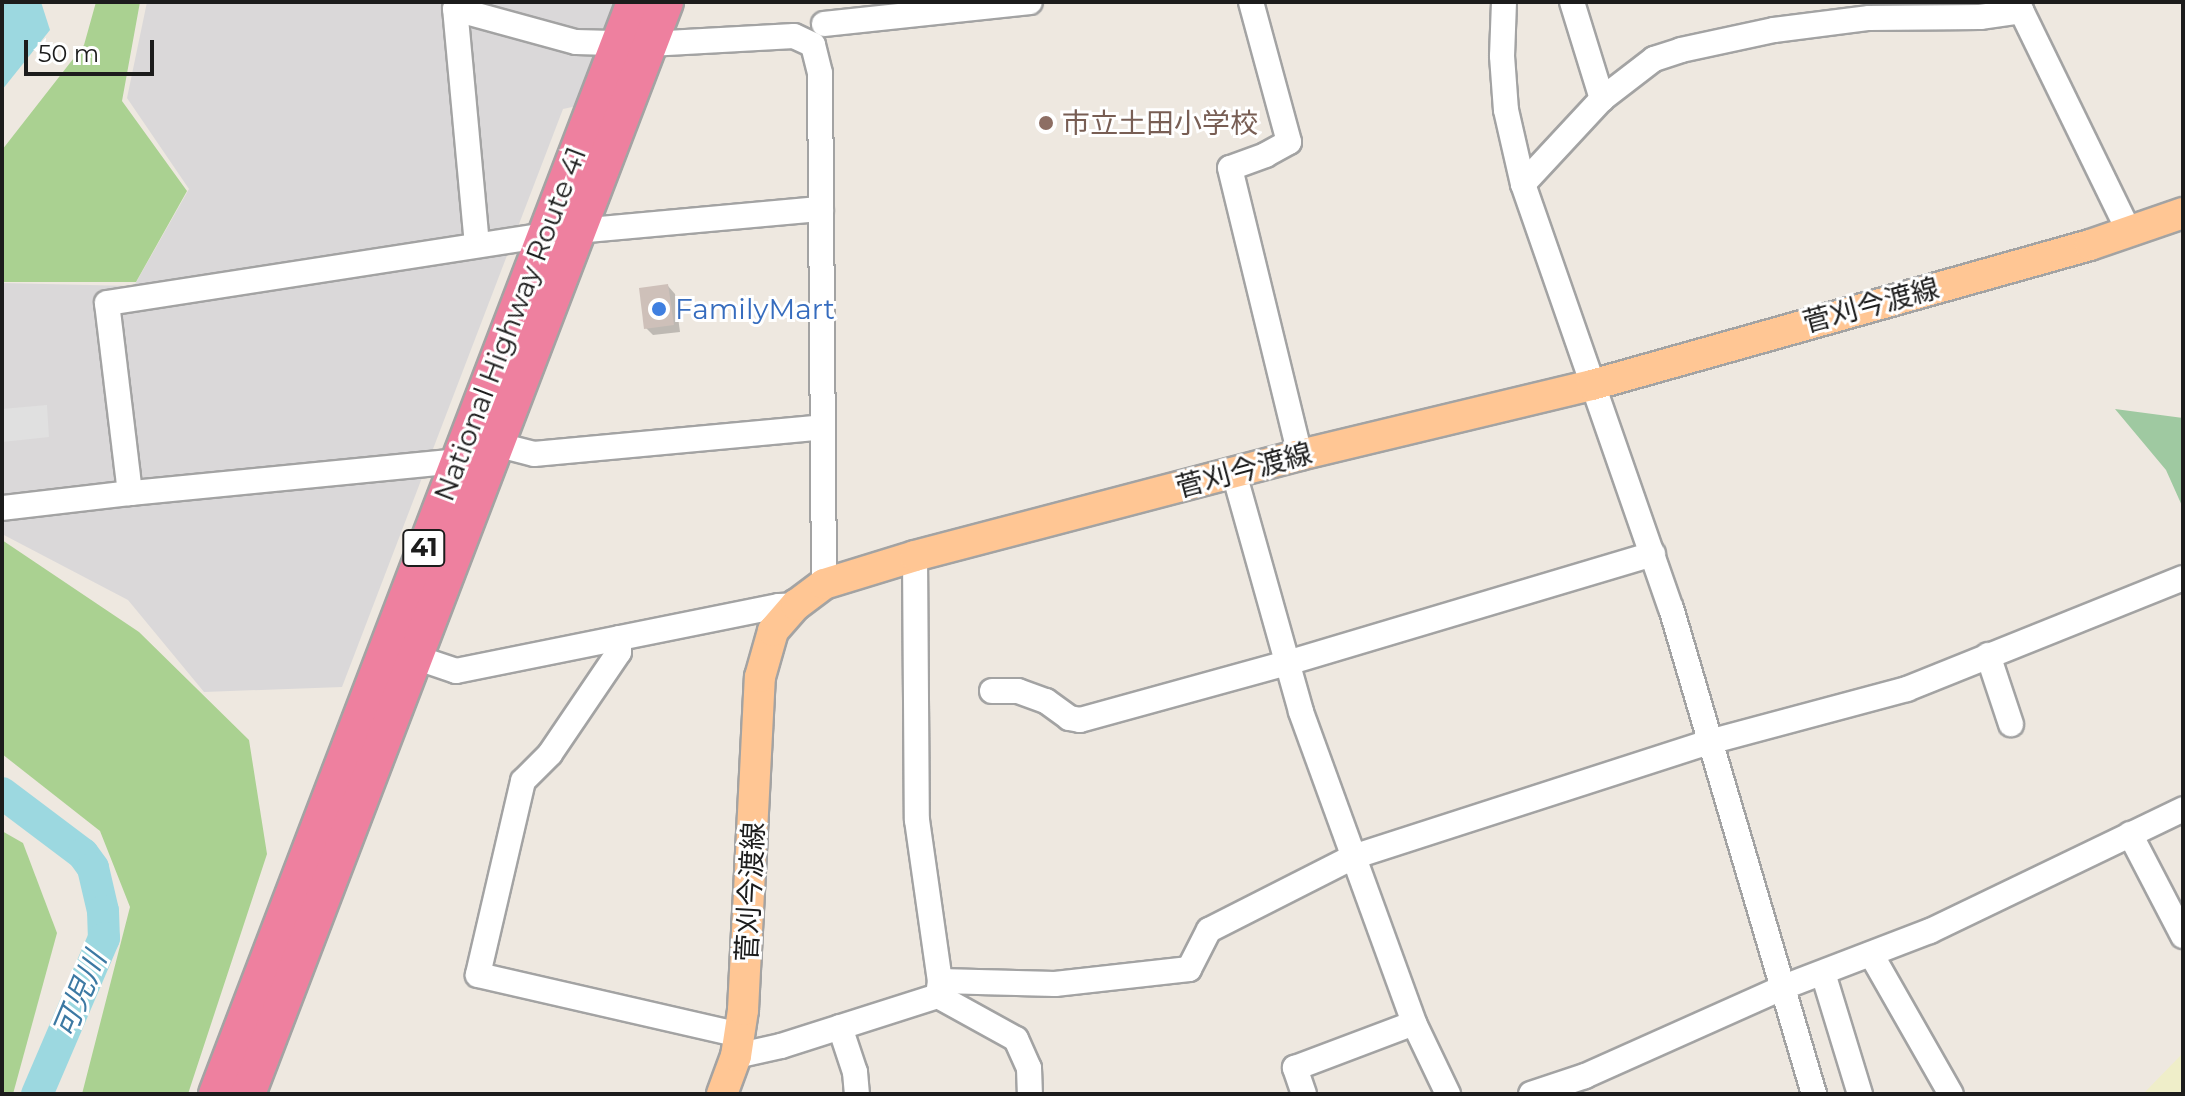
<!DOCTYPE html>
<html>
<head>
<meta charset="utf-8">
<style>
  body { margin:0 }
  #map { position:relative; width:2185px; height:1096px; overflow:hidden; background:#eee8e0; font-family:Montserrat,"Noto Sans JP",sans-serif }
  div>[style] { position:absolute }
  [style*='--x'] { left:calc(var(--x)*1px); top:calc(var(--y)*1px); width:calc(var(--w)*1px); rotate:calc(var(--a)*1deg) }
  .residential>* { inset:0; background:#dad8d9 }
  .farmland>* { inset:0; background:#efeec9 }
  .forest>* { inset:0; background:#aad191 }
  .cemetery>* { inset:0; background:#9fc9a1 }
  .parking>* { inset:0; background:#e0e0e0 }
  .water>* { inset:0; background:#9cd8e0 }
  .shadow>* { inset:0; background:#0003 }
  .river>* { height:32px; margin:-16px; padding:0 16px; transform-origin:16px; border-radius:16px; background:#9cd8e0 }
  .building>* { inset:0; background:#cec0b9 }
  .roads { filter:drop-shadow(2px 0 #a3a3a3) drop-shadow(-2px 0 #a3a3a3) drop-shadow(0 2px #a3a3a3) drop-shadow(0 -2px #a3a3a3) }
  .minor>* { height:24px; margin:-12px; padding:0 12px; transform-origin:12px; border-radius:12px; background:#fff }
  .major>* { height:30px; margin:-15px; padding:0 15px; transform-origin:15px; border-radius:15px; background:#ffc694 }
  .highway>* { height:34px; margin:-17px; padding:0 17px; transform-origin:17px; border-radius:17px; background:#ee809f }
  .dots>* { width:22px; height:22px; translate:-50% -50%; box-sizing:border-box; border:4px solid #fff; border-radius:50% }
  span { translate:-50% -50%; white-space:nowrap; text-align:center; line-height:1.15; -webkit-text-stroke:6px #fff; paint-order:stroke }
  .shield-label span { padding:2px 6px; background:#fff; border:2px solid; border-radius:6px; -webkit-text-stroke-width:0 }
  .shield-label { font-size:26px; color:#1c1c1c; font-weight:700 }
  .education-label { font-size:28px; color:#785e54 }
  .left { translate:0 -50%; text-align:left }
  .street-label { font-size:28px; color:#1c1c1c }
  .shop-label { font-size:28px; color:#366cbe }
  .water-label { font-size:30px; color:#3c79a3; font-style:italic }
  .frame { position:absolute; inset:0; border:4px solid #1c1c1c; pointer-events:none }
  .scale { position:absolute; left:24px; top:40px; width:130px; height:36px; box-sizing:border-box; border:4px solid #1c1c1c; border-top:0; padding-left:10px; font-size:24px; line-height:28px; white-space:nowrap; color:#1c1c1c; -webkit-text-stroke:6px #fff; paint-order:stroke }
</style>
</head>
<body>
<div id="map">
  <div class="residential">
    <div style="clip-path:polygon(147px 2px,624px 2px,586px 104px,563px 109px,342px 687px,204px 692px,128px 600px,2px 534px,2px 283px,134px 286px,189px 189px,127px 98px)"></div>
  </div>
  <div class="farmland">
    <div style="clip-path:polygon(2183px 1053px,2183px 1094px,2143px 1094px)"></div>
  </div>
  <div class="forest">
    <div style="clip-path:polygon(96px 2px,140px 2px,122px 101px,187px 191px,136px 282px,2px 282px,2px 150px,84px 45px)"></div>
    <div style="clip-path:polygon(2px 540px,139px 632px,249px 740px,267px 854px,188px 1094px,82px 1094px,130px 907px,100px 831px,2px 754px)"></div>
    <div style="clip-path:polygon(2px 831px,23px 843px,57px 933px,13px 1094px,2px 1094px)"></div>
  </div>
  <div class="cemetery">
    <div style="clip-path:polygon(2115px 409px,2183px 418px,2183px 508px,2166px 470px)"></div>
  </div>
  <div class="parking">
    <div style="clip-path:polygon(47px 405px,49px 437px,2px 442px,2px 409px)"></div>
  </div>
  <div class="water">
    <div style="clip-path:polygon(2px 2px,41px 2px,50px 30px,2px 90px)"></div>
  </div>
  <div class="shadow">
    <div style="clip-path:polygon(668px 286px,675px 294px,680px 332px,653px 335px,646px 328px)"></div>
  </div>
  <div class="river">
    <div style="--x:2;--y:793;--w:101;--a:37"></div>
    <div style="--x:83;--y:854;--w:17;--a:54"></div>
    <div style="--x:93;--y:868;--w:44;--a:76.9"></div>
    <div style="--x:103;--y:911;--w:27;--a:88"></div>
    <div style="--x:104;--y:938;--w:170;--a:113.2"></div>
  </div>
  <div class="building">
    <div style="clip-path:polygon(668px 284px,674px 325px,644px 329px,639px 288px)"></div>
  </div>
  <div class="roads">
    <div class="minor">
      <div style="--x:1251;--y:2;--w:145;--a:74.8"></div>
      <div style="--x:1289;--y:142;--w:26;--a:151"></div>
      <div style="--x:1266;--y:155;--w:38;--a:160"></div>
      <div style="--x:1230;--y:168;--w:295;--a:76.3"></div>
      <div style="--x:1504;--y:2;--w:54;--a:92.1"></div>
      <div style="--x:1502;--y:56;--w:54;--a:85.8"></div>
      <div style="--x:1506;--y:110;--w:76;--a:77.1"></div>
      <div style="--x:1523;--y:184;--w:449;--a:70.8"></div>
      <div style="--x:1671;--y:608;--w:507;--a:73.6"></div>
      <div style="--x:1572;--y:2;--w:102;--a:72.8"></div>
      <div style="--x:2017;--y:2;--w:256;--a:64"></div>
      <div style="--x:824;--y:24;--w:207;--a:-6.1"></div>
      <div style="--x:1523;--y:184;--w:116;--a:-47.1"></div>
      <div style="--x:1602;--y:99;--w:66;--a:-37.6"></div>
      <div style="--x:1654;--y:59;--w:28;--a:-18"></div>
      <div style="--x:1681;--y:50;--w:95;--a:-12.1"></div>
      <div style="--x:1774;--y:30;--w:96;--a:-7.2"></div>
      <div style="--x:1869;--y:18;--w:111;--a:-0.5"></div>
      <div style="--x:1980;--y:17;--w:42;--a:-8.1"></div>
      <div style="--x:577;--y:231;--w:245;--a:-5.2"></div>
      <div style="--x:477;--y:245;--w:237;--a:-95.3"></div>
      <div style="--x:455;--y:9;--w:125;--a:15.3"></div>
      <div style="--x:576;--y:42;--w:73;--a:1.6"></div>
      <div style="--x:649;--y:44;--w:145;--a:-3.2"></div>
      <div style="--x:794;--y:36;--w:21;--a:25"></div>
      <div style="--x:813;--y:45;--w:29;--a:76"></div>
      <div style="--x:820;--y:73;--w:511;--a:89.55"></div>
      <div style="--x:495;--y:444;--w:40;--a:14.4"></div>
      <div style="--x:534;--y:454;--w:290;--a:-5.3"></div>
      <div style="--x:458;--y:461;--w:330;--a:174.4"></div>
      <div style="--x:130;--y:493;--w:191;--a:-96.9"></div>
      <div style="--x:107;--y:303;--w:443;--a:-8.8"></div>
      <div style="--x:1234;--y:473;--w:248;--a:74.3"></div>
      <div style="--x:1301;--y:712;--w:331;--a:70"></div>
      <div style="--x:1414;--y:1023;--w:79;--a:64.4"></div>
      <div style="--x:2;--y:508;--w:129;--a:-6.7"></div>
      <div style="--x:915;--y:556;--w:264;--a:89.6"></div>
      <div style="--x:917;--y:820;--w:163;--a:81.9"></div>
      <div style="--x:940;--y:981;--w:15;--a:98"></div>
      <div style="--x:619;--y:638;--w:14;--a:90"></div>
      <div style="--x:619;--y:652;--w:123;--a:124.1"></div>
      <div style="--x:550;--y:754;--w:38;--a:135"></div>
      <div style="--x:523;--y:781;--w:199;--a:103.1"></div>
      <div style="--x:478;--y:975;--w:268;--a:12.9"></div>
      <div style="--x:400;--y:652;--w:59;--a:18.7"></div>
      <div style="--x:456;--y:671;--w:329;--a:-11.4"></div>
      <div style="--x:779;--y:606;--w:17;--a:-3"></div>
      <div style="--x:1988;--y:655;--w:73;--a:71.6"></div>
      <div style="--x:992;--y:691;--w:26;--a:0"></div>
      <div style="--x:1018;--y:691;--w:30;--a:20"></div>
      <div style="--x:1046;--y:701;--w:29;--a:36"></div>
      <div style="--x:1069;--y:718;--w:11;--a:10"></div>
      <div style="--x:1080;--y:720;--w:215;--a:-15.4"></div>
      <div style="--x:1287;--y:663;--w:382;--a:-16.6"></div>
      <div style="--x:2130;--y:834;--w:115;--a:62.5"></div>
      <div style="--x:1871;--y:954;--w:161;--a:60.3"></div>
      <div style="--x:1823;--y:973;--w:127;--a:73"></div>
      <div style="--x:940;--y:981;--w:115;--a:1.5"></div>
      <div style="--x:1055;--y:984;--w:135;--a:-6.4"></div>
      <div style="--x:1189;--y:969;--w:44;--a:-62.9"></div>
      <div style="--x:1209;--y:930;--w:161;--a:-26.9"></div>
      <div style="--x:1353;--y:857;--w:374;--a:-17.9"></div>
      <div style="--x:1709;--y:742;--w:205;--a:-15"></div>
      <div style="--x:1907;--y:689;--w:297;--a:-21.9"></div>
      <div style="--x:840;--y:1027;--w:47;--a:71.6"></div>
      <div style="--x:855;--y:1072;--w:22;--a:85"></div>
      <div style="--x:736;--y:1056;--w:46;--a:-12.5"></div>
      <div style="--x:781;--y:1046;--w:165;--a:-17.7"></div>
      <div style="--x:938;--y:996;--w:89;--a:28.9"></div>
      <div style="--x:1016;--y:1039;--w:32;--a:66"></div>
      <div style="--x:1029;--y:1068;--w:26;--a:88"></div>
      <div style="--x:1304;--y:1094;--w:28;--a:-109"></div>
      <div style="--x:1295;--y:1068;--w:127;--a:-20.7"></div>
      <div style="--x:1531;--y:1094;--w:57;--a:-18.4"></div>
      <div style="--x:1585;--y:1076;--w:218;--a:-24.1"></div>
      <div style="--x:1784;--y:987;--w:156;--a:-21"></div>
      <div style="--x:1930;--y:931;--w:281;--a:-25.7"></div>
    </div>
    <div class="major">
      <div style="--x:722;--y:1094;--w:40;--a:-69.8"></div>
      <div style="--x:736;--y:1056;--w:47;--a:-81.3"></div>
      <div style="--x:743;--y:1010;--w:333;--a:-87.1"></div>
      <div style="--x:760;--y:677;--w:48;--a:-74.2"></div>
      <div style="--x:773;--y:631;--w:35;--a:-49"></div>
      <div style="--x:796;--y:605;--w:35;--a:-37"></div>
      <div style="--x:824;--y:584;--w:95;--a:-17.1"></div>
      <div style="--x:915;--y:556;--w:398;--a:-14.7"></div>
      <div style="--x:1300;--y:455;--w:300;--a:-13.5"></div>
      <div style="--x:1592;--y:385;--w:517;--a:-15.7"></div>
      <div style="--x:2090;--y:245;--w:98;--a:-19"></div>
    </div>
    <div class="highway">
      <div style="--x:216;--y:1094;--w:1169;--a:-69.05"></div>
      <div style="--x:248;--y:1094;--w:1169;--a:-69.05"></div>
    </div>
  </div>
  <div class="dots">
    <div style="left:1046px;top:123px;background:#8d6e63"></div>
    <div style="left:659px;top:309px;background:#3f7fe0"></div>
  </div>
  <div class="shield-label">
    <span style="left:424px;top:548px">41</span>
  </div>
  <div class="education-label">
    <span class="left" style="left:1062px;top:123px">市立土田小学校</span>
  </div>
  <div class="street-label">
    <span style="left:1871px;top:305px;rotate:-15deg">菅刈今渡線</span>
    <span style="left:510px;top:324px;rotate:-69deg">National Highway Route 41</span>
    <span style="left:1244px;top:470px;rotate:-15deg">菅刈今渡線</span>
    <span style="left:750px;top:892px;rotate:-87deg">菅刈今渡線</span>
  </div>
  <div class="shop-label">
    <span class="left" style="left:675px;top:309px">FamilyMart</span>
  </div>
  <div class="water-label">
    <span style="left:80px;top:995px;rotate:-67deg">可児川</span>
  </div>
  <div class="frame"></div>
  <div class="scale">50 m</div>
</div>
</body>
</html>
